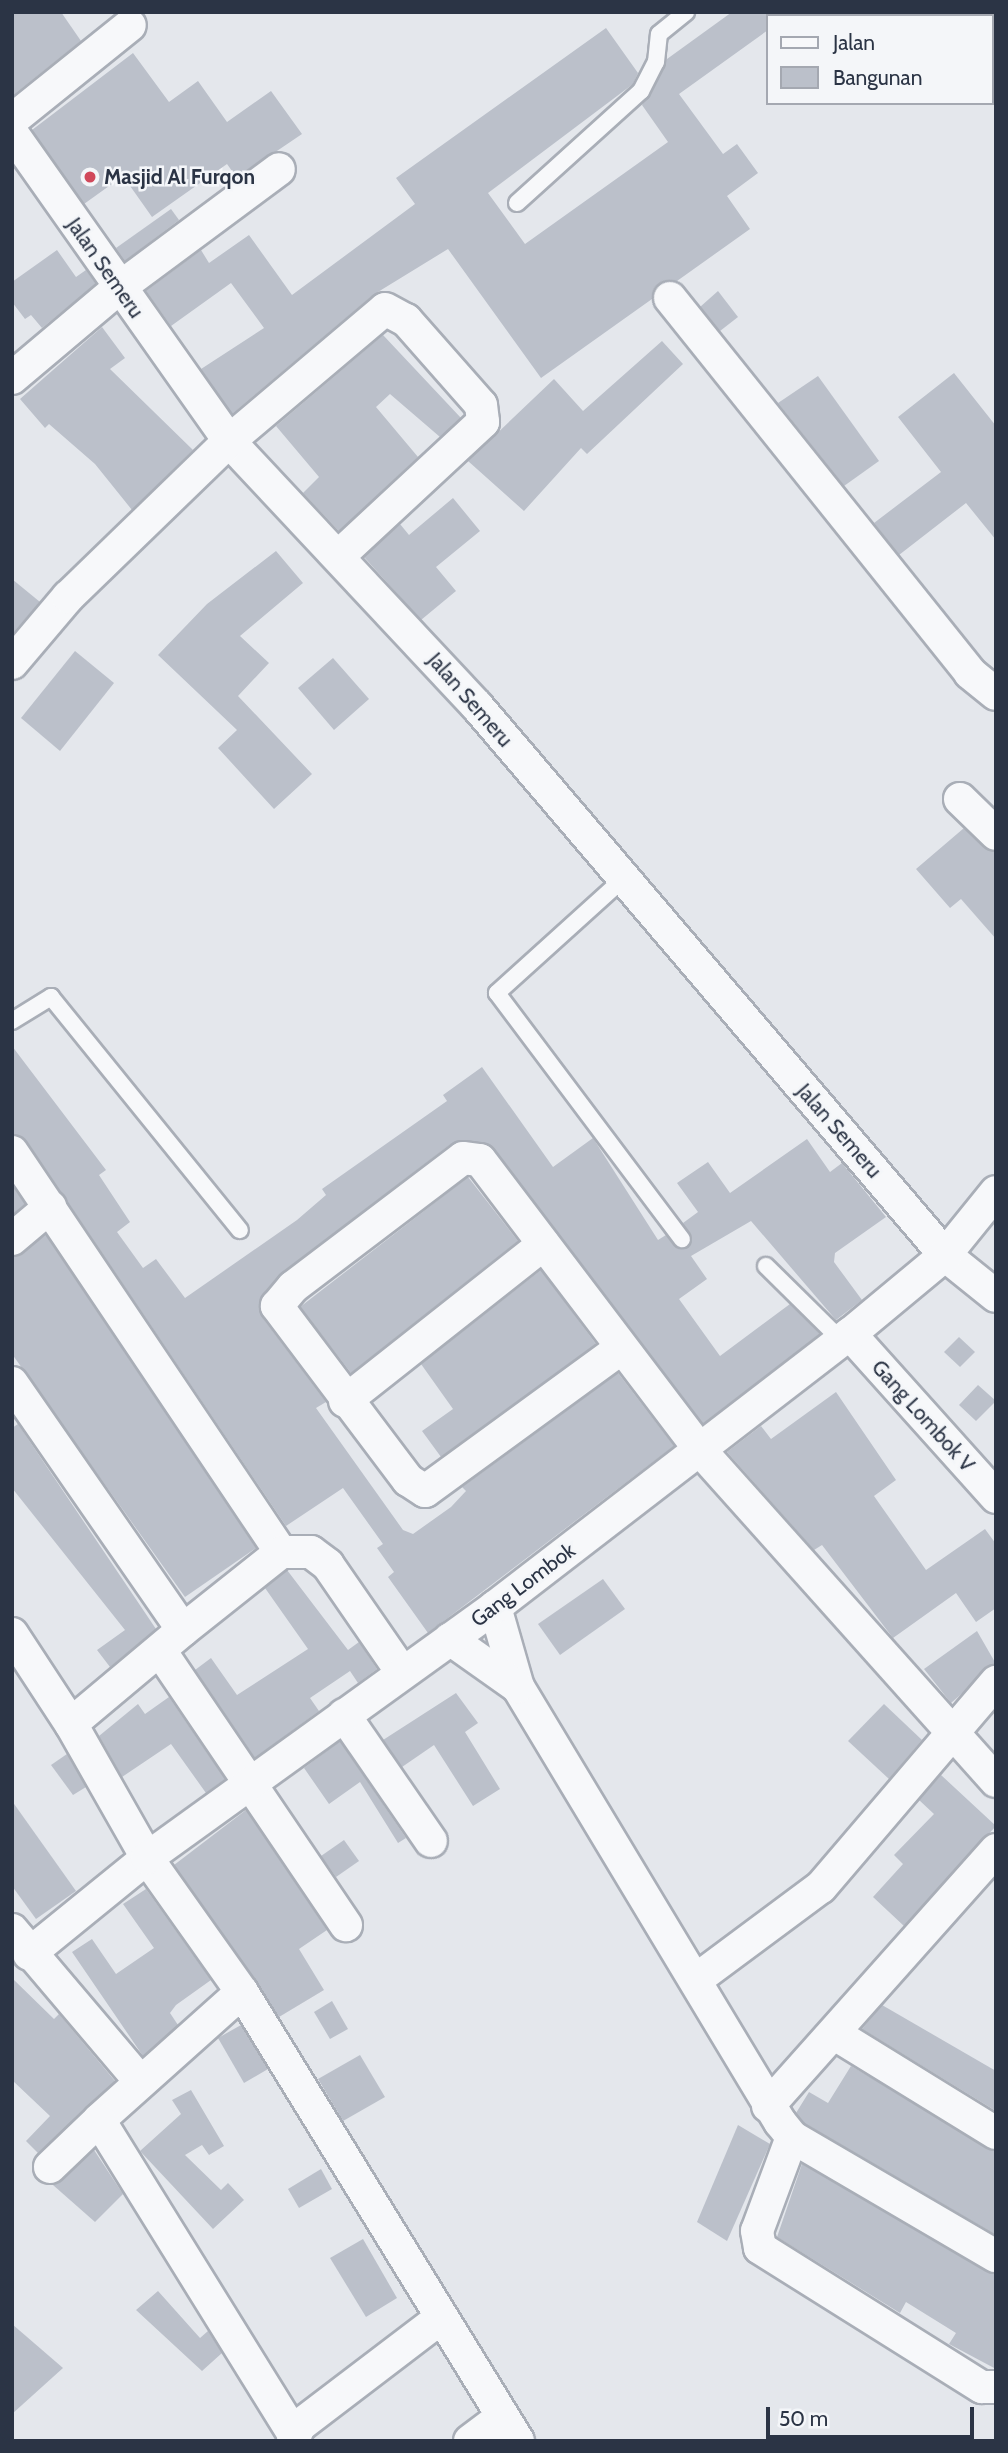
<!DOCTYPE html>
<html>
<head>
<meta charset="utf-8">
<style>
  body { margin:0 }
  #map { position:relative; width:1008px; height:2453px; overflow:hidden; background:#e4e7ec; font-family:Cabin,sans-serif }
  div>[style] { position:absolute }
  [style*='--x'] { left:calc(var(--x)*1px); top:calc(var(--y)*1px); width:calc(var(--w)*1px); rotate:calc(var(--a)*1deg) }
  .building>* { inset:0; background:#bbc0ca }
  .roads { filter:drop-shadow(2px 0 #a9aeb7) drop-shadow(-2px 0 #a9aeb7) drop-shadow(0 2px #a9aeb7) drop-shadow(0 -2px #a9aeb7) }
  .service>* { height:16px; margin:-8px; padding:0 8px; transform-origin:8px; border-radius:8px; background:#f7f8fa }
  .minor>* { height:32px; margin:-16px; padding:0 16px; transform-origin:16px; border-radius:16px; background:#f7f8fa }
  .dots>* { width:19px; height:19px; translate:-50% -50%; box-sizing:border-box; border:4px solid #f4f6f9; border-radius:50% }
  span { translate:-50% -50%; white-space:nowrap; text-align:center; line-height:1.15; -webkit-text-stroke:5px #f4f6f9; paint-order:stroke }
  .poi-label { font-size:21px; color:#2b3445; font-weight:700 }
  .left { translate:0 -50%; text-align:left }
  .street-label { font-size:21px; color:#2b3445 }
  .frame { position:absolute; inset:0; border:14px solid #2b3445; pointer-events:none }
  .legend { position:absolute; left:766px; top:14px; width:228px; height:91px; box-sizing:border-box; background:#f4f6f9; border:2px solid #a4a8b1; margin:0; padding:9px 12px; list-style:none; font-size:21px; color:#2b3445 }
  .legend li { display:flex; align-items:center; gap:14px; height:35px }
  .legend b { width:35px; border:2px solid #a4a8b1 }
  .scale { position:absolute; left:766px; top:2407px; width:208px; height:32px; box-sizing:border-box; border:4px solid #2b3445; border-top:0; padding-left:9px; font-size:21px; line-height:24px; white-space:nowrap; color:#2b3445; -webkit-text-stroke:5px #f4f6f9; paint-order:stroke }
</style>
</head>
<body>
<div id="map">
  <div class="building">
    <div style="clip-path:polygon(12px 12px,61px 12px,81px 41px,12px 96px)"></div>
    <div style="clip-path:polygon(732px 12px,768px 12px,768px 30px,679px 94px,723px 154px,737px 144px,758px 173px,727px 196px,750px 229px,677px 281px,659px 283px,652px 299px,541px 378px,448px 249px,373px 295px,232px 414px,201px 369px,264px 328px,231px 283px,171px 326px,146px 291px,201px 250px,209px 263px,249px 235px,292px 295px,415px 204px,396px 178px,606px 28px,638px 73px,633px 84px,488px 193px,525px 244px,668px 142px,642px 105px,667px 59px)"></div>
    <div style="clip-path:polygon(133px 53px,169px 102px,198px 81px,227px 122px,271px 91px,302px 134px,237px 178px,227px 164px,152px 217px,123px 176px,84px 204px,32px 130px)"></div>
    <div style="clip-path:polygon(171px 209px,179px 220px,125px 261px,116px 248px)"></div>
    <div style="clip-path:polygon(57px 250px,76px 277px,86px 270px,96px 284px,42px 328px,31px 315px,25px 319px,12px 302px,12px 282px)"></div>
    <div style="clip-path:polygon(718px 291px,738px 317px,720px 331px,700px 307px)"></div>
    <div style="clip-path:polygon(102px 327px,125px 358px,110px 369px,193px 450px,132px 510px,95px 464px,49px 424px,45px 428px,20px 399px)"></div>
    <div style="clip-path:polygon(383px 335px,461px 418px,440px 437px,390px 394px,376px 407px,418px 457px,339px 531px,303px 493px,319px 477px,276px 426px)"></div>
    <div style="clip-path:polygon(662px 341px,683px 364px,587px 454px,581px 448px,524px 511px,468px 461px,554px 379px,583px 411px)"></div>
    <div style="clip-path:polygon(954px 373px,996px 426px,996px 540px,966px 503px,899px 555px,874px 523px,941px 472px,898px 417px)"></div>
    <div style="clip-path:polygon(818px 376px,879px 461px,844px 486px,778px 403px)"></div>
    <div style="clip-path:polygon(453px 498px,480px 531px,436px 567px,456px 591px,421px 620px,364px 557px,400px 524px,409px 535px)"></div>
    <div style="clip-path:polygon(276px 551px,303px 583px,240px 636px,269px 663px,238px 696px,312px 774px,274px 809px,218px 748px,237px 730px,158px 655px,207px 604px)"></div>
    <div style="clip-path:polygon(12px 579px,40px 602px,12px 634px)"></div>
    <div style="clip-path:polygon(75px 651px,114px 683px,60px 751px,21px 718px)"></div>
    <div style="clip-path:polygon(333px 658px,369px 699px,334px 730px,298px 688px)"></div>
    <div style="clip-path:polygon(964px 828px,996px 852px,996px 939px,961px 899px,950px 908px,916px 869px)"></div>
    <div style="clip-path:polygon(12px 1046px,106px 1170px,99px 1175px,130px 1222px,117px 1232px,143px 1268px,156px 1259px,185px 1298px,297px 1220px,326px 1195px,322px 1189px,447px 1101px,443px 1095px,482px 1067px,553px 1167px,593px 1138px,658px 1240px,666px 1235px,679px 1249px,691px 1244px,683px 1223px,698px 1212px,677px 1183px,708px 1162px,730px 1193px,807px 1139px,830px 1172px,842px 1163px,886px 1217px,835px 1253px,834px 1262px,862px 1300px,836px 1320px,751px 1221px,691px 1256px,707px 1279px,679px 1299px,720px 1356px,790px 1304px,820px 1334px,703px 1424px,489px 1144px,452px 1143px,282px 1273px,259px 1301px,262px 1317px,326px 1402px,316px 1408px,403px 1530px,413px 1534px,451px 1507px,466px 1491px,462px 1487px,618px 1373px,674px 1446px,428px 1633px,388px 1577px,394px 1572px,377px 1548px,383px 1544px,343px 1488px,286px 1526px,27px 1142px,12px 1134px)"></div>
    <div style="clip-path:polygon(468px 1177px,518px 1241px,351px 1373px,300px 1307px)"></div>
    <div style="clip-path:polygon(12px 1185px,25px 1204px,12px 1215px)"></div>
    <div style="clip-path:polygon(46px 1235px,256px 1548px,185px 1597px,12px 1354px,12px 1257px)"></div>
    <div style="clip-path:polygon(541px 1270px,596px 1344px,441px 1457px,422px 1431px,453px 1409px,421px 1364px)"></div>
    <div style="clip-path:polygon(959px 1337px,975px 1352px,960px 1367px,944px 1352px)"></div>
    <div style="clip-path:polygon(978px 1385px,996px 1401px,976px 1421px,959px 1405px)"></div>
    <div style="clip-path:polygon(836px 1392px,896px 1480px,874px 1496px,926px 1570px,985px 1529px,996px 1544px,996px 1608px,976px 1622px,956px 1593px,893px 1638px,822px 1545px,814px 1550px,727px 1452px,761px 1426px,771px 1439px)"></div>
    <div style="clip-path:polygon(18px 1424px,156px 1629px,110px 1667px,97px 1650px,125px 1630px,12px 1488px,12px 1428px)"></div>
    <div style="clip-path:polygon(287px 1570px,348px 1650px,359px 1642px,377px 1669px,358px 1683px,350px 1671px,310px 1698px,319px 1711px,255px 1758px,195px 1670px,211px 1658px,237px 1695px,308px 1649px,265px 1588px)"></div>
    <div style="clip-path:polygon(603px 1579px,625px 1609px,560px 1655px,538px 1624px)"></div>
    <div style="clip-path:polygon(977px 1631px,996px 1664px,951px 1703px,924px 1669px)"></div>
    <div style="clip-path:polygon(456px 1693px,478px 1723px,465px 1732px,500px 1789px,473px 1806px,434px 1745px,402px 1767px,383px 1740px)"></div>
    <div style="clip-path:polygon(169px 1697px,225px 1779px,206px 1793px,171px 1744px,122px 1777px,99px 1736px,138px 1704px,145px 1714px)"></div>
    <div style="clip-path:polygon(884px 1704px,922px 1740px,889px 1779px,848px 1741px)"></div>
    <div style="clip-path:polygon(340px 1741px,406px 1838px,398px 1843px,360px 1782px,329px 1804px,304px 1768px)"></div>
    <div style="clip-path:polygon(67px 1754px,86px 1787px,73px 1795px,51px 1765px)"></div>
    <div style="clip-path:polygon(941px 1775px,996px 1826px,904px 1926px,873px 1897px,903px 1864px,894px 1855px,934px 1814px,919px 1800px)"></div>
    <div style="clip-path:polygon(12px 1801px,76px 1891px,36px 1919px,12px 1886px)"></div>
    <div style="clip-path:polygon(246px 1810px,327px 1930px,299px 1949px,324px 1990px,279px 2017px,174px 1865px)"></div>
    <div style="clip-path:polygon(344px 1840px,359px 1861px,336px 1877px,321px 1856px)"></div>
    <div style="clip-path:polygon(146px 1889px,211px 1980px,176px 2005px,170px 2013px,178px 2025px,143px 2056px,72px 1952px,92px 1939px,116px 1974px,154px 1948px,123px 1904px)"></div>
    <div style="clip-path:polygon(12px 1978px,54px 2019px,59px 2014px,115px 2081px,38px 2153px,26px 2141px,50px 2116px,12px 2080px)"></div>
    <div style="clip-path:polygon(332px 2001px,348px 2029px,330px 2039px,314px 2012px)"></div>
    <div style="clip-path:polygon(882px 2005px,996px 2071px,996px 2111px,862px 2029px)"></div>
    <div style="clip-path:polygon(241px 2025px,268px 2069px,244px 2083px,218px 2038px)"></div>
    <div style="clip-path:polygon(360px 2055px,385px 2097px,343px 2121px,318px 2079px)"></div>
    <div style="clip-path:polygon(851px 2066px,996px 2151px,996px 2235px,804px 2123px,796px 2113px,809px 2092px,828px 2103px)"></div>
    <div style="clip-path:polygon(191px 2090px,224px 2146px,209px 2155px,202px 2145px,185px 2155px,221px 2190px,228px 2183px,244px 2200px,213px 2229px,140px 2151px,181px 2114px,172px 2100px)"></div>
    <div style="clip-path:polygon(738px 2125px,770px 2144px,727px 2241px,697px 2222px)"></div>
    <div style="clip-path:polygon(94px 2150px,123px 2194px,95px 2222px,53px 2185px)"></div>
    <div style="clip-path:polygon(802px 2164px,996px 2274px,996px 2369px,949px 2344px,956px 2333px,906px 2302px,900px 2313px,777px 2237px)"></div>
    <div style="clip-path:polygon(321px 2169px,332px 2189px,299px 2208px,288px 2189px)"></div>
    <div style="clip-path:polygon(363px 2239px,397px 2298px,366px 2317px,330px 2258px)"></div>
    <div style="clip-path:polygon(158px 2291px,200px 2338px,208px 2331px,222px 2353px,202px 2371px,136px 2310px)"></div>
    <div style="clip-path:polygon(12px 2324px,63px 2368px,12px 2414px)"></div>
  </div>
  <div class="roads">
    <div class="service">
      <div style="--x:517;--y:203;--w:167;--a:-42.1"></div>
      <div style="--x:641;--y:91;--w:33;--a:-63"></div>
      <div style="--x:656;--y:62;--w:28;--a:-84"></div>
      <div style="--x:659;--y:34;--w:35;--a:-39"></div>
      <div style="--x:623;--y:879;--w:170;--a:137.9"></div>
      <div style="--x:497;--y:993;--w:308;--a:53.1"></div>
      <div style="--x:12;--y:1021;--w:46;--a:-31.6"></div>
      <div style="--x:51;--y:997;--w:300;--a:51"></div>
      <div style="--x:766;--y:1266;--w:107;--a:44.6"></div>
    </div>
    <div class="minor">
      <div style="--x:12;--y:120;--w:151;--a:-38.8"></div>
      <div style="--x:12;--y:133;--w:377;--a:54.8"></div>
      <div style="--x:229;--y:441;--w:363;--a:46.9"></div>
      <div style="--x:477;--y:706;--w:721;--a:49.55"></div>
      <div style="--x:945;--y:1255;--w:65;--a:38.8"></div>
      <div style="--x:670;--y:298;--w:480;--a:51.3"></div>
      <div style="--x:970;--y:673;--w:33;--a:39"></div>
      <div style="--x:12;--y:378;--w:140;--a:-40.1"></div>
      <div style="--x:119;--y:288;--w:199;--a:-36.6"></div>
      <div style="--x:12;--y:663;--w:87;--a:-49.7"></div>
      <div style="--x:68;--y:597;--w:224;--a:-44.1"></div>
      <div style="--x:229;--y:441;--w:204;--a:-40.2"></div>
      <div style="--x:385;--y:309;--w:24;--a:28"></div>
      <div style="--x:406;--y:320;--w:113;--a:48.6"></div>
      <div style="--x:481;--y:405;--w:17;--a:83"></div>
      <div style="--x:483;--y:422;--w:194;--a:137.1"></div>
      <div style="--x:960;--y:799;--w:50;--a:44.2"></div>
      <div style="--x:12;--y:1152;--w:482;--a:56.1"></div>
      <div style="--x:281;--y:1552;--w:30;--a:0"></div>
      <div style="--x:311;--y:1552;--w:21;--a:37"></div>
      <div style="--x:328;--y:1565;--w:129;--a:55.4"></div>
      <div style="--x:12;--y:1239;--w:50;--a:-40.1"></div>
      <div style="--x:850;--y:1334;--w:219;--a:48.1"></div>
      <div style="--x:620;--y:1349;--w:241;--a:143.9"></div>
      <div style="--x:425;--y:1491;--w:20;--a:-147"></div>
      <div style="--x:408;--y:1480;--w:218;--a:-127"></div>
      <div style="--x:277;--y:1306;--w:25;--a:-50"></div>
      <div style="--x:293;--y:1287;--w:213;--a:-37.2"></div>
      <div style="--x:463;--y:1158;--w:17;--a:7"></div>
      <div style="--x:480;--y:1160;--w:364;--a:52.8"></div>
      <div style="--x:700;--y:1450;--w:444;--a:48.2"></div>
      <div style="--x:12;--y:1383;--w:300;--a:55.3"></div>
      <div style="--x:183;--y:1630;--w:125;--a:-38.5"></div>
      <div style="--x:345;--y:1401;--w:253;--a:-38.3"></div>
      <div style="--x:495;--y:1607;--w:83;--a:74"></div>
      <div style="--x:518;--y:1687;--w:508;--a:58.94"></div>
      <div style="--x:780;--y:2122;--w:19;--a:51"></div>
      <div style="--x:792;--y:2137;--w:236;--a:30.3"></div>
      <div style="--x:183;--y:1630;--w:146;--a:140"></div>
      <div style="--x:71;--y:1724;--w:154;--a:60.4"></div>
      <div style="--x:147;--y:1858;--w:164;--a:54.7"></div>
      <div style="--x:242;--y:1992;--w:527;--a:58.42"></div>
      <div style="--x:12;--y:1634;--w:108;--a:56.8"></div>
      <div style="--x:450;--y:1639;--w:83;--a:35.2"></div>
      <div style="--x:161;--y:1652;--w:330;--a:55.9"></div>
      <div style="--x:344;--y:1715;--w:153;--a:55.4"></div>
      <div style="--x:12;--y:1930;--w:197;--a:49.7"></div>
      <div style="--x:29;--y:1954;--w:152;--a:-39.1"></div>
      <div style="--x:147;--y:1858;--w:429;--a:-35.8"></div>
      <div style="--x:495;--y:1607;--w:448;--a:-37.6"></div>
      <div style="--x:850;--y:1334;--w:124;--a:-39.7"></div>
      <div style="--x:945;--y:1255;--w:81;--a:-51"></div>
      <div style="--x:697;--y:1979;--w:154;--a:-36.6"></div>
      <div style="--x:821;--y:1887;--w:270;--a:-49.5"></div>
      <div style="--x:242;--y:1992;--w:192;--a:138.2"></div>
      <div style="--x:99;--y:2120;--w:370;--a:58.2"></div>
      <div style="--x:835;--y:2034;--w:189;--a:31.6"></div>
      <div style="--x:768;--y:2106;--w:343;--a:-48.3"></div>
      <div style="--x:792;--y:2137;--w:100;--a:110.4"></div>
      <div style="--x:757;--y:2231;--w:17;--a:80"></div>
      <div style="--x:760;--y:2248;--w:262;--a:32.1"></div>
      <div style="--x:982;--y:2387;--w:14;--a:0"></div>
      <div style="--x:50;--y:2167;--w:68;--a:-43.8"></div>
      <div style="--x:293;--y:2441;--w:16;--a:-68"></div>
      <div style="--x:299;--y:2426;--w:178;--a:-37.3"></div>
      <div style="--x:470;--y:2441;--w:40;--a:-37"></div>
    </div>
  </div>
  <div class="dots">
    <div style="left:90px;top:177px;background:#d1495b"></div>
  </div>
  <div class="poi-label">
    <span class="left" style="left:104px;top:177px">Masjid Al Furqon</span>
  </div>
  <div class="street-label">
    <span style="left:105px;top:268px;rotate:55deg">Jalan Semeru</span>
    <span style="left:470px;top:700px;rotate:49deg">Jalan Semeru</span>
    <span style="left:839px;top:1131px;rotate:49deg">Jalan Semeru</span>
    <span style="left:923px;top:1416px;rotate:48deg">Gang Lombok V</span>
    <span style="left:523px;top:1585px;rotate:-37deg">Gang Lombok</span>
  </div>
  <div class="frame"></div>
  <ul class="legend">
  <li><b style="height:9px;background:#f7f8fa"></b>Jalan</li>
  <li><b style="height:19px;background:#bbc0ca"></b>Bangunan</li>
  </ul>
  <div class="scale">50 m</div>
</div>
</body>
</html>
